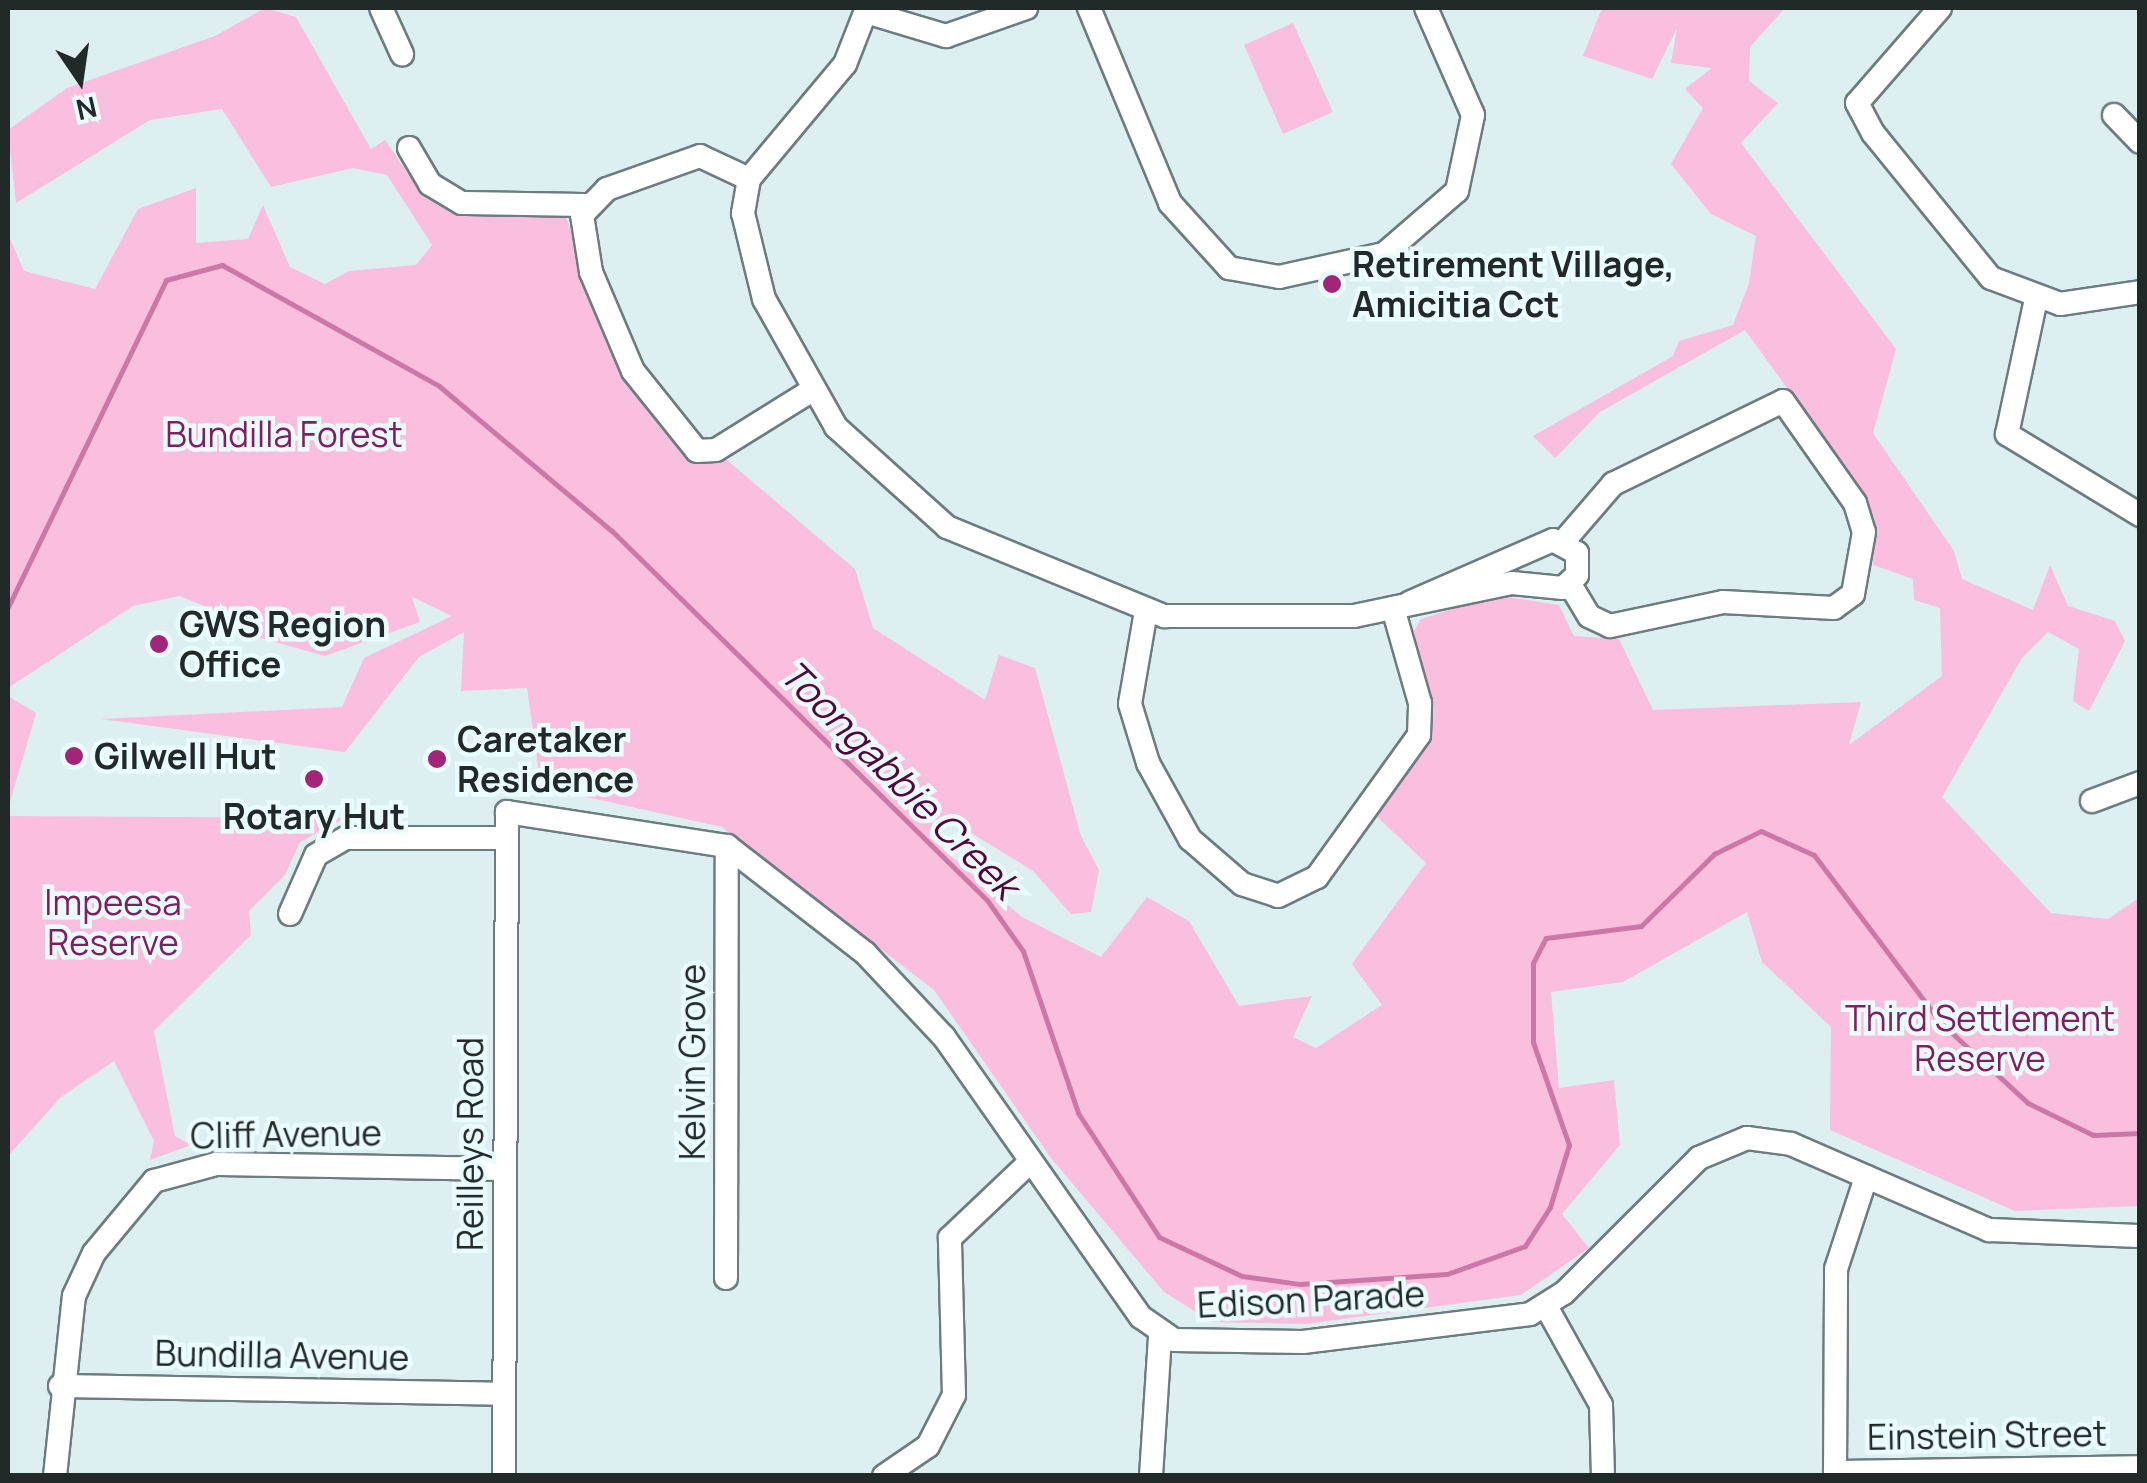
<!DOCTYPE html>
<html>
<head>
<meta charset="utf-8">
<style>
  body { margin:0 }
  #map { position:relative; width:2147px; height:1483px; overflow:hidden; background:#deeff1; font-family:Manrope,sans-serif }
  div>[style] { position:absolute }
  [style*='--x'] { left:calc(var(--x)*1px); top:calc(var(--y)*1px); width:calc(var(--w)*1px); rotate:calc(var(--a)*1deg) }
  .green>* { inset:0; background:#fabede }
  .stream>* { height:5px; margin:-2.5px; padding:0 2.5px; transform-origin:2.5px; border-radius:2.5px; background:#cc78a7 }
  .roads { filter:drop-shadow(2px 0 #6d7c7f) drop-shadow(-2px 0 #6d7c7f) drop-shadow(0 2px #6d7c7f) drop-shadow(0 -2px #6d7c7f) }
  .minor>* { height:22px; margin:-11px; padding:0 11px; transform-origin:11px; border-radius:11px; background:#fff }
  .dots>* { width:28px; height:28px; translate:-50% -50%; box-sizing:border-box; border:5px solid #ebfcfe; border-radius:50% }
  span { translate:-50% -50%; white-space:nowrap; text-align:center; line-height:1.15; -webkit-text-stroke:9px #ebfcfe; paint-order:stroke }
  .poi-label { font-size:35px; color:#222929; font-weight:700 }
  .left { translate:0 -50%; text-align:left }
  .park-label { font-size:35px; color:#821e5f }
  .street-label { font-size:35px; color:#222929 }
  .water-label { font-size:38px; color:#54063a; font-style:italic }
  .frame { position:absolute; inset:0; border:10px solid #222929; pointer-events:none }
  .north { position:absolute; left:30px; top:30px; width:100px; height:100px; -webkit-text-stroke:8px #ebfcfe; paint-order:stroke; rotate:167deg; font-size:28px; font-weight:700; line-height:40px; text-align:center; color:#222929 }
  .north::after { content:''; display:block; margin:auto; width:35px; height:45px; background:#222929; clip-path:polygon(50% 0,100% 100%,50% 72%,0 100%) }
</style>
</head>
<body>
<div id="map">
  <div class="green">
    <div style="clip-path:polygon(265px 8px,296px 17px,371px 149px,385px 140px,419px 190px,481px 215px,565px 213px,601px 327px,645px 403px,688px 461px,726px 459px,855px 569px,873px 628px,985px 700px,999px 655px,1035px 668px,1081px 836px,1099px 870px,1091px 912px,1071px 914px,1033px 871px,963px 828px,934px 819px,929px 837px,1022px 917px,1101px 957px,1147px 897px,1189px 921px,1239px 1006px,1312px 996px,1293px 1037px,1316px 1048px,1382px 1005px,1352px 964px,1426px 863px,1371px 811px,1432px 734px,1414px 631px,1421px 619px,1496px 595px,1559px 605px,1574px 636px,1619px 639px,1653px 710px,1861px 702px,1849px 745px,1942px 676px,1940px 608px,1914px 600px,1913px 579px,1873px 565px,1874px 527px,1845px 468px,1745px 330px,1600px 412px,1555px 458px,1533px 436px,1673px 356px,1679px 341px,1733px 325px,1749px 283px,1756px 236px,1711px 214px,1671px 164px,1703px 108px,1685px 89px,1712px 68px,1671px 63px,1677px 28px,1652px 79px,1583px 56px,1602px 8px,1785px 8px,1750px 47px,1749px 81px,1778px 103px,1741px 143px,1896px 349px,1873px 433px,1954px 551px,1962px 579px,2033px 610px,2050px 565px,2068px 606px,2115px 621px,2125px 641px,2089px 711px,2073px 701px,2079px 649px,2048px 632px,2022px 658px,1942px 797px,2051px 913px,2108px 919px,2139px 898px,2139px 1206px,2015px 1211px,1830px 1130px,1831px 1027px,1762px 962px,1747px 912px,1623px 982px,1551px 992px,1559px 1088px,1614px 1080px,1620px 1145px,1562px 1214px,1589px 1248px,1521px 1295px,1306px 1324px,1212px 1322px,1164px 1292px,1051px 1158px,934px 990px,722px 827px,541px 787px,527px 688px,461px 691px,464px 632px,419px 657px,345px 752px,101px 719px,342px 707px,364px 658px,452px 616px,412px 597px,420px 622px,325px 656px,239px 632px,237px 620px,180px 596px,133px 606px,8px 688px,8px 234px,24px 271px,95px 289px,138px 209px,196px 188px,196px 243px,248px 239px,263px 205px,290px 267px,325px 284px,349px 271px,416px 265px,432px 245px,387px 175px,353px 168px,271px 187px,222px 109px,150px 120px,16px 203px,8px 130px,67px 88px,215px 36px)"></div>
    <div style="clip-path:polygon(1293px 23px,1333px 112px,1283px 134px,1244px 45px)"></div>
    <div style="clip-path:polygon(8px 696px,36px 713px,8px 809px)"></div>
    <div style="clip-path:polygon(8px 816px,345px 818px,300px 842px,285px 875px,249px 911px,251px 935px,154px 1031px,175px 1136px,191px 1145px,150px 1160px,154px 1141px,114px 1061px,61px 1097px,8px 1156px)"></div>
  </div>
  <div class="stream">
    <div style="--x:8;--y:607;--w:363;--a:-64.2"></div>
    <div style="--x:166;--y:280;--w:58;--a:-15"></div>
    <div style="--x:222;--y:265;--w:248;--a:29.1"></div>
    <div style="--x:439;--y:386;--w:226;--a:40"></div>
    <div style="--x:612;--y:531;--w:526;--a:44.54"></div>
    <div style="--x:987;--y:900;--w:62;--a:54.8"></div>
    <div style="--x:1023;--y:951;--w:171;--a:71.2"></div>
    <div style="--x:1078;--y:1113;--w:148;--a:56.8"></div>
    <div style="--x:1159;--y:1237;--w:92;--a:25.2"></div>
    <div style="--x:1242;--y:1276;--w:59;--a:7.9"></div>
    <div style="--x:1300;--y:1284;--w:147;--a:-3.9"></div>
    <div style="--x:1447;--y:1274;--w:83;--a:-19.7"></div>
    <div style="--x:1525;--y:1246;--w:46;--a:-57.3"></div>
    <div style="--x:1550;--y:1207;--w:65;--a:-73"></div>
    <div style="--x:1569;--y:1145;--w:109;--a:-109.3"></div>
    <div style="--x:1533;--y:1042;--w:79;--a:-90"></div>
    <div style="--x:1533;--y:963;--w:28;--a:-63"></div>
    <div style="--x:1546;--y:938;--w:96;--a:-7.2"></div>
    <div style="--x:1641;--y:926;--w:103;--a:-44.6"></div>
    <div style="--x:1714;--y:854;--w:52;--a:-26.1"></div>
    <div style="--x:1761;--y:831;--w:58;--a:24.4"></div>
    <div style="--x:1814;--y:855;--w:211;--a:52.9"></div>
    <div style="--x:1941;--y:1023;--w:118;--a:42.6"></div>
    <div style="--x:2028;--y:1103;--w:72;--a:26.2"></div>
    <div style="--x:2093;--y:1135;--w:47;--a:-2.4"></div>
  </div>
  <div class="roads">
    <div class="minor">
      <div style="--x:381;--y:8;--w:51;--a:65.5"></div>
      <div style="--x:867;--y:8;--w:60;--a:111.4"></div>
      <div style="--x:845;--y:64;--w:150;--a:129.9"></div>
      <div style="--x:749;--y:179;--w:35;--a:100"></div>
      <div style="--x:743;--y:213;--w:89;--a:76.3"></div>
      <div style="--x:764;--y:299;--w:147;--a:60.6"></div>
      <div style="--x:836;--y:427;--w:149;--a:42"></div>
      <div style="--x:947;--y:527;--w:235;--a:22.3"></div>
      <div style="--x:1164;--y:616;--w:190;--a:0"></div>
      <div style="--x:1354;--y:616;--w:161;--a:-11.8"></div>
      <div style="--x:1512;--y:583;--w:51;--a:5.6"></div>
      <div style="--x:1563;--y:588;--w:19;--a:-43"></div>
      <div style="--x:1577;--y:575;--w:22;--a:-90"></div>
      <div style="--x:1577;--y:553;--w:27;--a:-152"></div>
      <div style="--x:1553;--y:540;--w:157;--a:156.4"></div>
      <div style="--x:1089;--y:8;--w:211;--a:67.4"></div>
      <div style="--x:1170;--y:203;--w:88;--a:47.8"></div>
      <div style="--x:1229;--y:268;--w:51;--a:10.2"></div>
      <div style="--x:1279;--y:277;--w:107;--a:-12.4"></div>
      <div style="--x:1384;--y:254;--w:96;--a:-40.8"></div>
      <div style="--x:1457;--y:191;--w:78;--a:-78.1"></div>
      <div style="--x:1473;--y:115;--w:117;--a:-113.7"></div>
      <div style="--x:1940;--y:8;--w:126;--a:131.1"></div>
      <div style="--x:1857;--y:103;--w:34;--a:62"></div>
      <div style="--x:1873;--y:133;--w:187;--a:50.9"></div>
      <div style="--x:1991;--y:278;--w:74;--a:20.6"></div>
      <div style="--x:2060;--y:304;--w:81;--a:-8.5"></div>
      <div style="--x:866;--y:12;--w:84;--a:16.7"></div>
      <div style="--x:946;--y:36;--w:85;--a:-19.3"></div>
      <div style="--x:2114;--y:115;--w:37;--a:46"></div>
      <div style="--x:409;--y:148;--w:42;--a:59.7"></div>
      <div style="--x:430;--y:184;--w:37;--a:31"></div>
      <div style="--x:462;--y:203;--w:125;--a:0.9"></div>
      <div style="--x:749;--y:179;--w:54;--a:-154.9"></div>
      <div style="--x:700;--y:156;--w:99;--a:160.5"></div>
      <div style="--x:607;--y:189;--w:36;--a:134"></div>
      <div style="--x:582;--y:215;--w:58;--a:81"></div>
      <div style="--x:591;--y:272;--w:108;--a:67"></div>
      <div style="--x:633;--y:371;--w:102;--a:51.3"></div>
      <div style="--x:697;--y:451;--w:19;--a:-3"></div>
      <div style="--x:716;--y:450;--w:110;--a:-31.9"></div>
      <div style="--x:2036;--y:299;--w:138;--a:102.1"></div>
      <div style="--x:2007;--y:434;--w:156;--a:31.3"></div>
      <div style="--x:1563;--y:542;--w:77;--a:-49.2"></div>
      <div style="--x:1613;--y:484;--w:189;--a:-26"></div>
      <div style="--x:1783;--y:401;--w:125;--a:54.8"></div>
      <div style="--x:1855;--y:503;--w:30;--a:73"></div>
      <div style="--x:1864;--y:532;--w:63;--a:100.1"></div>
      <div style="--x:1853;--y:594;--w:24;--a:144"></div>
      <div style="--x:1834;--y:608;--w:111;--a:-176.9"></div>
      <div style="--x:1723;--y:602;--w:116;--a:168"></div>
      <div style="--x:1610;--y:626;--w:23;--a:-155"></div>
      <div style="--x:1589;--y:616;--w:37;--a:-121"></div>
      <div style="--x:1146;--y:611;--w:94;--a:99.8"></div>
      <div style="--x:1130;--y:704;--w:62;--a:73"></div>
      <div style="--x:1148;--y:763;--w:87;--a:61.1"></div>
      <div style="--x:1190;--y:839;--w:69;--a:40.9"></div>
      <div style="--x:1242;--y:884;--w:38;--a:18"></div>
      <div style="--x:1278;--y:896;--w:43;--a:-26"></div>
      <div style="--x:1317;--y:877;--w:175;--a:-54.3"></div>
      <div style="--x:1419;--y:735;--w:32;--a:-88"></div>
      <div style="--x:1420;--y:703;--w:99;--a:-105.9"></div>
      <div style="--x:2092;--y:801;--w:51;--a:-20.6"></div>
      <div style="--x:290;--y:914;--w:64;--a:-66.2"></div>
      <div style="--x:316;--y:855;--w:34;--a:-30"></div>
      <div style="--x:346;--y:838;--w:160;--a:0"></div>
      <div style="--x:726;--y:1278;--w:432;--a:-89.9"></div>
      <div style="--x:1547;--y:1308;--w:111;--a:60.9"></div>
      <div style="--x:1601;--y:1405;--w:71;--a:88.4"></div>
      <div style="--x:60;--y:1386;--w:444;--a:1"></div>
      <div style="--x:1835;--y:1472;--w:305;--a:-0.9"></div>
      <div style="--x:55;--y:1476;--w:181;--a:-84"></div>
      <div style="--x:74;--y:1296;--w:47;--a:-65.1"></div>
      <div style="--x:94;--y:1253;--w:94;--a:-50.2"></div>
      <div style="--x:154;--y:1181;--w:64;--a:-15.3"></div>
      <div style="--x:216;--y:1164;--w:289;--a:1"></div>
      <div style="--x:504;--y:1476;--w:664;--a:-89.74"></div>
      <div style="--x:507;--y:812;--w:223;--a:8.8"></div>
      <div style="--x:727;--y:846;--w:175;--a:37.8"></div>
      <div style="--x:865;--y:953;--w:115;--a:46.8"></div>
      <div style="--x:944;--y:1037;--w:342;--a:54.9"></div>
      <div style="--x:1141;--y:1317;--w:40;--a:34.9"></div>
      <div style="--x:1174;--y:1340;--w:129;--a:0.9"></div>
      <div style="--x:1303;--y:1342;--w:229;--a:-7"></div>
      <div style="--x:1530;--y:1314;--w:40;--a:-32"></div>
      <div style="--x:1564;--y:1293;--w:191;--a:-45"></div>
      <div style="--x:1699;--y:1158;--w:52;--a:-22.6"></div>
      <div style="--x:1747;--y:1138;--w:44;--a:7.8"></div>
      <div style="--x:1791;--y:1144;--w:216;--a:23.5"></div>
      <div style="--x:1989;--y:1230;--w:151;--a:2.3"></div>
      <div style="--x:884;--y:1476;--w:53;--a:-34.3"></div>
      <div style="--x:928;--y:1446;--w:57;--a:-63"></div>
      <div style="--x:954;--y:1395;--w:157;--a:-91.5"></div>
      <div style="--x:950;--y:1238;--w:108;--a:-43.5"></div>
      <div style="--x:1151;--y:1476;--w:141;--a:-86.3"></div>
      <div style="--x:1835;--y:1476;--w:207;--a:-89.7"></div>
      <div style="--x:1836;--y:1269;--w:97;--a:-71.9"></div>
    </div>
  </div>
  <div class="dots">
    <div style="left:1332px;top:284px;background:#a32577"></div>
    <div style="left:159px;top:644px;background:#a32577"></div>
    <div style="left:74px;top:756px;background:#a32577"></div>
    <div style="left:437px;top:759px;background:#a32577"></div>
    <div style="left:314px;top:779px;background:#a32577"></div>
  </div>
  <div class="poi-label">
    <span class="left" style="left:1352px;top:284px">Retirement Village,<br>Amicitia Cct</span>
    <span class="left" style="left:179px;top:644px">GWS Region<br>Office</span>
    <span class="left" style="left:457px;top:759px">Caretaker<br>Residence</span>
    <span class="left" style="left:94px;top:756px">Gilwell Hut</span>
    <span style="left:314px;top:816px">Rotary Hut</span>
  </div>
  <div class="park-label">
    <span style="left:284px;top:434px">Bundilla Forest</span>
    <span style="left:113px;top:922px">Impeesa<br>Reserve</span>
    <span style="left:1980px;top:1038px">Third Settlement<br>Reserve</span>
  </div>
  <div class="street-label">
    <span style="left:692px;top:1062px;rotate:-90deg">Kelvin Grove</span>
    <span style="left:286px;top:1134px;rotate:-1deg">Cliff Avenue</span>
    <span style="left:470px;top:1144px;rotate:-90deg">Reilleys Road</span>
    <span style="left:1311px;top:1299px;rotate:-3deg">Edison Parade</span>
    <span style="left:282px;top:1355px;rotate:1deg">Bundilla Avenue</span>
    <span style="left:1987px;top:1435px;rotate:-1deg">Einstein Street</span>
  </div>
  <div class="water-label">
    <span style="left:900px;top:779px;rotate:45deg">Toongabbie Creek</span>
  </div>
  <div class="frame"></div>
  <div class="north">N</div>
</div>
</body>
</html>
